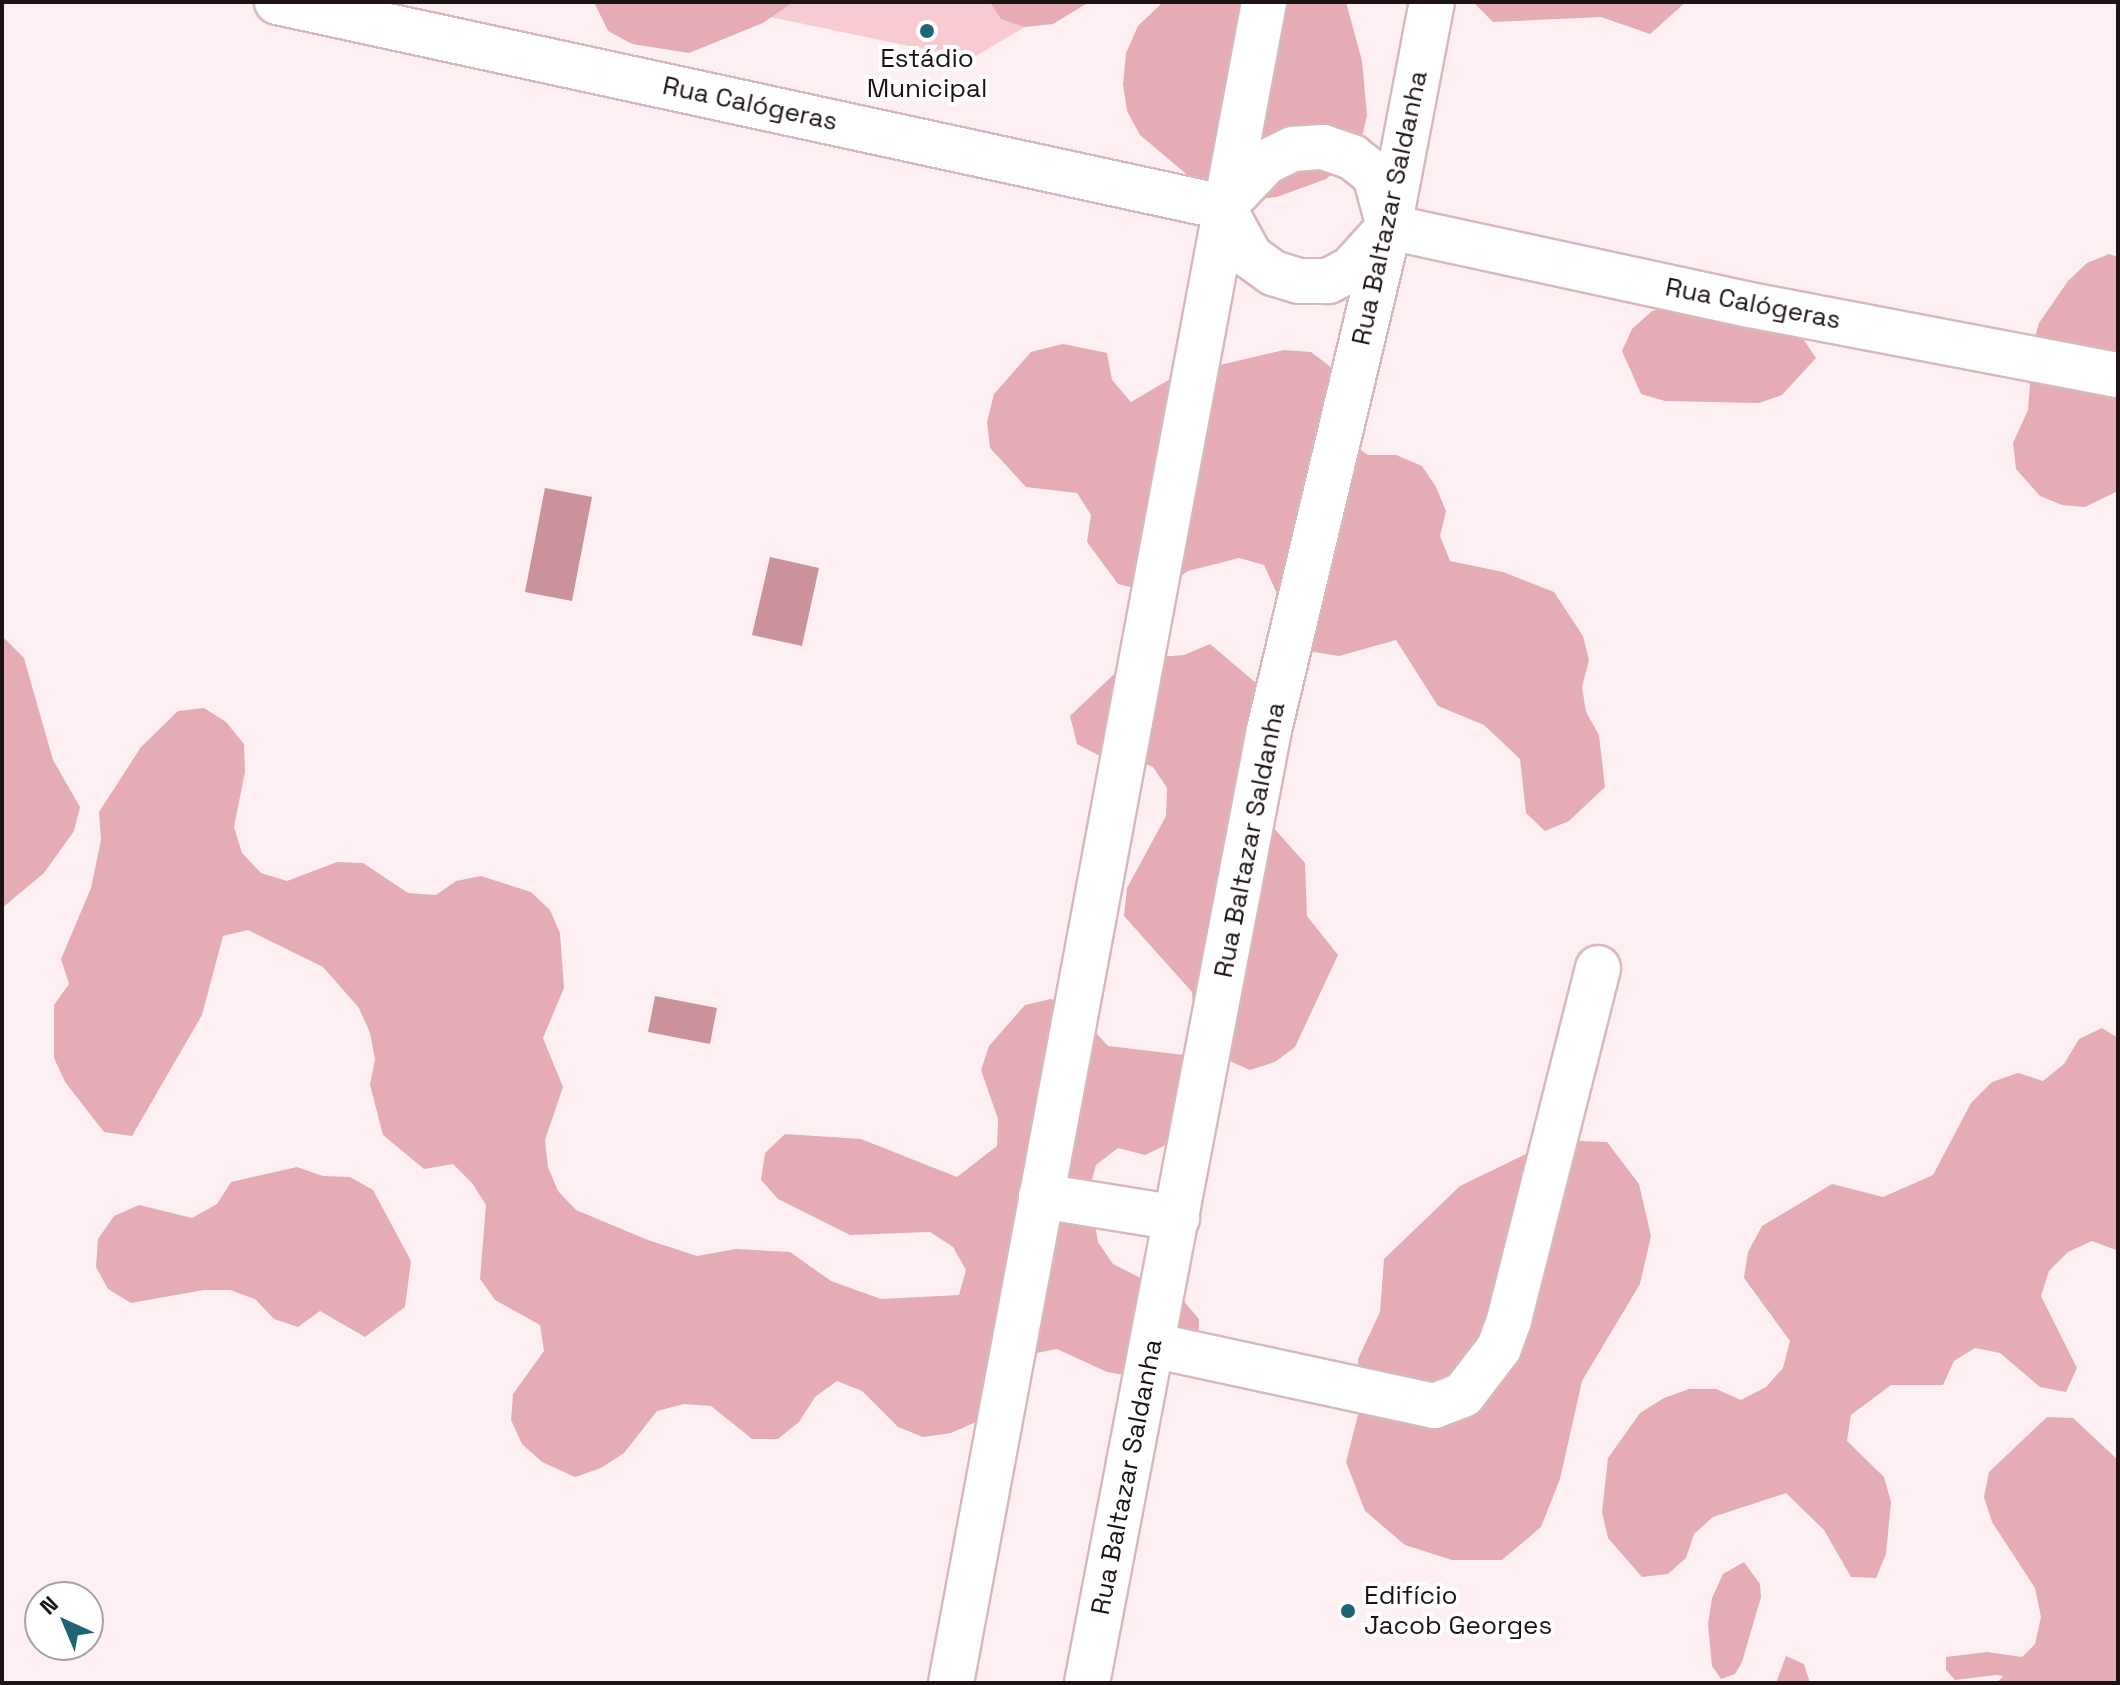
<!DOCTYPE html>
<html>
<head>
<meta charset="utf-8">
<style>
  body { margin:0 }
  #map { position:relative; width:2120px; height:1685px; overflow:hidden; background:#fef0f2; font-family:"Space Grotesk",sans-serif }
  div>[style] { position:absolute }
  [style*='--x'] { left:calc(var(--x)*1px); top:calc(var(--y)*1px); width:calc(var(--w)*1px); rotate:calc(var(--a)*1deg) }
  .green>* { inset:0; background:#f7cbd1 }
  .forest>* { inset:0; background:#e6acb5 }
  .water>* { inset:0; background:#cb929c }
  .roads { filter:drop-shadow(2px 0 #d8b8bc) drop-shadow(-2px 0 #d8b8bc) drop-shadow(0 2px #d8b8bc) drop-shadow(0 -2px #d8b8bc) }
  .minor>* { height:44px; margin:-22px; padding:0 22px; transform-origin:22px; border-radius:22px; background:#fff }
  .major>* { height:44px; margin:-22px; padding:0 22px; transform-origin:22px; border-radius:22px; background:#fff }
  .dots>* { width:22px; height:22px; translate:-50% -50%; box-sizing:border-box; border:4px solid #fff; border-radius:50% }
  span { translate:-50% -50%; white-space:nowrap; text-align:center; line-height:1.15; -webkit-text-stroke:8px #fff; paint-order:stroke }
  .poi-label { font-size:26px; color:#1e1314 }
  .left { translate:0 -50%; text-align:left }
  .street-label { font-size:26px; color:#1e1314 }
  .frame { position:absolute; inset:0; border:4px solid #1e1314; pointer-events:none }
  .north { position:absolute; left:24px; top:1581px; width:80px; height:80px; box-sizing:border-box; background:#fff; border:2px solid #a5a1a1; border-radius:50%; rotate:316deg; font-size:22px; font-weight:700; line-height:32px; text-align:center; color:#1e1314 }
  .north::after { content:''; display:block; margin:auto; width:28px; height:36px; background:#1f6475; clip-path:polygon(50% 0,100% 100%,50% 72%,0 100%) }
</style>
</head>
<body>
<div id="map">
  <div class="green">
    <div style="clip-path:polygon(699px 2px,1067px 2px,971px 59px)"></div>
  </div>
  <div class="forest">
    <div style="clip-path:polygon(594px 2px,793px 2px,763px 23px,689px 53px,632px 44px,608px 31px)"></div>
    <div style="clip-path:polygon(990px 2px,1089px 2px,1053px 24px,1025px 27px,1001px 19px)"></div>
    <div style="clip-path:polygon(1163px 2px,1346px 2px,1362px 61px,1367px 115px,1361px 142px,1346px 163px,1326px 179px,1277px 197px,1251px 200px,1198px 184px,1140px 135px,1127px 111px,1123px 84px,1126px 53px,1138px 26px)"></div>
    <div style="clip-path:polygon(1473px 2px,1686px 2px,1650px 34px,1601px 17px,1493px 22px)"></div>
    <div style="clip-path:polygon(2109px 254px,2118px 257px,2118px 491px,2085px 507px,2062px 505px,2040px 496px,2016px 469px,2013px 443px,2028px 410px,2030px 385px,2025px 372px,2039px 323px,2068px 281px,2087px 263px)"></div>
    <div style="clip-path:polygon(1678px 304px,1789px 318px,1816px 358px,1782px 395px,1759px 403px,1665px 401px,1641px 394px,1622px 351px,1632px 329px,1652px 311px)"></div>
    <div style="clip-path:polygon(1063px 344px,1107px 353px,1112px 380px,1131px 402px,1177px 375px,1284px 350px,1311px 352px,1332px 368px,1352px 444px,1368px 455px,1396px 455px,1422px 466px,1436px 487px,1446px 511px,1440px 536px,1450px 561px,1503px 572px,1554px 592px,1583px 636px,1589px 660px,1582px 687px,1586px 712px,1599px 735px,1605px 787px,1569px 821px,1545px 831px,1526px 813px,1520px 759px,1484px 725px,1438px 706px,1396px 640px,1339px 656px,1314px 652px,1296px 635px,1264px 565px,1239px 558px,1188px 571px,1167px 585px,1142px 590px,1118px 584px,1087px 542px,1091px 515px,1077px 493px,1026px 487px,990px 448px,987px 422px,994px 394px,1031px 352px)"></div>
    <div style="clip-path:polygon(2px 636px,24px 658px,53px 760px,80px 807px,74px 831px,44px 873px,2px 908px)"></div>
    <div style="clip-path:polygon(1210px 644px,1270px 695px,1269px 823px,1305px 863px,1307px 916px,1338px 955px,1295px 1047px,1275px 1062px,1250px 1070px,1225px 1059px,1194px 1019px,1192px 992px,1124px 916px,1127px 888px,1166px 816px,1167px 788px,1153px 767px,1127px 756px,1100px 756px,1077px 744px,1070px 716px,1130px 659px,1184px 655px)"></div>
    <div style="clip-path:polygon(204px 708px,226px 722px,244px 744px,245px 772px,234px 827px,242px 853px,261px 873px,287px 881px,337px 862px,363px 863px,408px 893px,436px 895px,456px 881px,481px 876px,531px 892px,550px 910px,560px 933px,564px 988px,543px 1038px,563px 1087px,545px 1140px,548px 1167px,558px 1191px,576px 1210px,648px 1240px,697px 1256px,736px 1249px,790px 1252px,831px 1281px,881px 1299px,959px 1295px,966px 1270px,953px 1247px,930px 1232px,850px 1235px,778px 1199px,761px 1180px,765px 1153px,785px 1134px,861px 1139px,957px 1177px,997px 1146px,998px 1119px,981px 1070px,989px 1046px,1025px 1005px,1051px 999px,1074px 1008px,1108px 1046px,1210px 1058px,1170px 1143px,1145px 1155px,1118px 1148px,1096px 1165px,1089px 1190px,1098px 1242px,1113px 1264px,1182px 1299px,1199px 1319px,1198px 1346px,1181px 1367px,1159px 1381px,1107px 1372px,1057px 1349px,1031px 1354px,985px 1418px,951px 1433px,923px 1437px,898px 1427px,862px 1391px,837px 1381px,815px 1397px,799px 1422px,778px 1439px,752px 1439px,711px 1406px,684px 1404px,657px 1411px,624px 1453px,601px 1468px,575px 1477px,542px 1462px,522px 1444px,511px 1420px,513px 1394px,544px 1351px,540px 1325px,495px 1300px,480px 1279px,486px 1205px,472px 1183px,453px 1164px,424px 1169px,383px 1135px,370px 1085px,375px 1059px,370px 1033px,359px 1008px,323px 967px,248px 930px,223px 936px,202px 1015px,132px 1136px,104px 1132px,65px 1082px,54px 1058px,54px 1005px,69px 984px,61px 959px,91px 888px,101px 840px,99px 812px,141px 747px,178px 711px)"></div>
    <div style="clip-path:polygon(2102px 1028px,2118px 1038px,2118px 1256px,2116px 1250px,2092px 1241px,2068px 1252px,2049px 1271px,2041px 1296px,2077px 1368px,2066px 1392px,2040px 1387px,2000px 1353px,1975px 1348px,1954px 1361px,1943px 1385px,1891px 1385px,1851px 1415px,1847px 1441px,1884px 1477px,1891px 1502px,1886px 1554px,1876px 1578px,1851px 1577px,1824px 1530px,1786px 1493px,1713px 1517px,1694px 1534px,1686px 1558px,1668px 1574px,1642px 1577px,1608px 1538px,1602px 1512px,1608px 1458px,1640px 1413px,1664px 1398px,1689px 1389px,1716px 1389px,1741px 1400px,1766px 1387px,1783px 1368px,1790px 1341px,1744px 1278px,1748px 1252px,1762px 1226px,1832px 1184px,1883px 1197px,1933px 1175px,1971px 1103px,1992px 1082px,2018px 1073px,2043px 1081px,2064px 1064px,2079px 1039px)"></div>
    <div style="clip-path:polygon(1555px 1140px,1607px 1142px,1639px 1184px,1651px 1236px,1640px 1284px,1582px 1381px,1560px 1479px,1541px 1527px,1502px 1560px,1452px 1560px,1405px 1545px,1365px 1511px,1346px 1462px,1359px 1411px,1358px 1359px,1380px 1312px,1384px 1259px,1460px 1186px)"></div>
    <div style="clip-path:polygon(297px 1167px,323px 1176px,350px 1177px,373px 1190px,411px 1261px,405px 1307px,365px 1337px,320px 1311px,298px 1327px,274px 1319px,255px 1299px,230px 1290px,204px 1290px,131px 1303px,108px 1289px,96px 1267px,98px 1239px,114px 1216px,139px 1205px,192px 1218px,217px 1204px,231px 1182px)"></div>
    <div style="clip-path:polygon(2047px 1417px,2073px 1418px,2118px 1460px,2118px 1683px,1997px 1683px,2003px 1676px,1996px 1675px,1955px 1680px,1946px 1670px,1946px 1657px,1987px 1652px,2022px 1657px,2035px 1644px,2041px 1617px,2035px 1588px,1992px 1522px,1984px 1497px,1989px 1472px)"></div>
    <div style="clip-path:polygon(1744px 1562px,1760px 1584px,1761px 1597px,1742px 1662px,1735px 1674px,1721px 1679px,1712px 1666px,1708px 1624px,1712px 1598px,1723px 1574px)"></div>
    <div style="clip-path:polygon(1786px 1656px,1804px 1664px,1810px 1683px,1776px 1683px)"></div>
  </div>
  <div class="water">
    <div style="clip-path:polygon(545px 488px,592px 497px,572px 601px,525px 592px)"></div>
    <div style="clip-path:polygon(770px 557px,819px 568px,802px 646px,752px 635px)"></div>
    <div style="clip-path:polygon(655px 996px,717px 1008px,710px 1044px,648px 1032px)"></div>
  </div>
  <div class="roads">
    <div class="minor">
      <div style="--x:277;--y:2;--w:968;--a:12.23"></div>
      <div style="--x:1323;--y:147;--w:31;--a:19"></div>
      <div style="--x:1352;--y:157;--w:29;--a:38"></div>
      <div style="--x:1375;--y:175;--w:54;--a:74.9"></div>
      <div style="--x:1389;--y:227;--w:57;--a:132.1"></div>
      <div style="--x:1351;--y:269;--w:26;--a:152"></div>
      <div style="--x:1328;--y:281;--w:29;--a:180"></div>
      <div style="--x:1299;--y:281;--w:27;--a:-163"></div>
      <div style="--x:1273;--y:273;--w:29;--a:-144"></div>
      <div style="--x:1250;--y:256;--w:56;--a:-118.9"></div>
      <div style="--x:1223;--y:207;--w:62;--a:-46.3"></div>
      <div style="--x:1266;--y:162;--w:30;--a:-26"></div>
      <div style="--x:1293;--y:149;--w:30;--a:-4"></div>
      <div style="--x:1389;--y:227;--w:369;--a:12.2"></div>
      <div style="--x:1750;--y:305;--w:375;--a:10.8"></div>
      <div style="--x:1152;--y:1345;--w:289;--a:12.2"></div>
      <div style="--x:1434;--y:1406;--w:31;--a:-21"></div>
      <div style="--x:1463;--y:1395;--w:59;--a:-52.5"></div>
      <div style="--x:1499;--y:1348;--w:30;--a:-70"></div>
      <div style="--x:1509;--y:1320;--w:363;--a:-75.8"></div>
    </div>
    <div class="major">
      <div style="--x:1041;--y:1196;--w:138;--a:9.2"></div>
      <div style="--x:951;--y:1683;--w:1710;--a:-79.45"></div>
      <div style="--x:1087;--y:1683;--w:970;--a:-79.19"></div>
      <div style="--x:1269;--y:730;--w:517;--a:-76.58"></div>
      <div style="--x:1389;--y:227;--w:229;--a:-79.2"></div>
    </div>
  </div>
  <div class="dots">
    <div style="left:927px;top:31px;background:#1f6475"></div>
    <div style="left:1348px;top:1611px;background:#1f6475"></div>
  </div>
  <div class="poi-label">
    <span style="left:927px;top:74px">Estádio<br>Municipal</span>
    <span class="left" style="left:1364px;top:1611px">Edifício<br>Jacob Georges</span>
  </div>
  <div class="street-label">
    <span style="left:750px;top:104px;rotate:12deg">Rua Calógeras</span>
    <span style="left:1390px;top:208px;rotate:-78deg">Rua Baltazar Saldanha</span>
    <span style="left:1753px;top:304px;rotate:11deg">Rua Calógeras</span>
    <span style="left:1250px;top:840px;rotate:-79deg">Rua Baltazar Saldanha</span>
    <span style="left:1127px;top:1477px;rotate:-79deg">Rua Baltazar Saldanha</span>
  </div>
  <div class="frame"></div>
  <div class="north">N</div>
</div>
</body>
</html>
